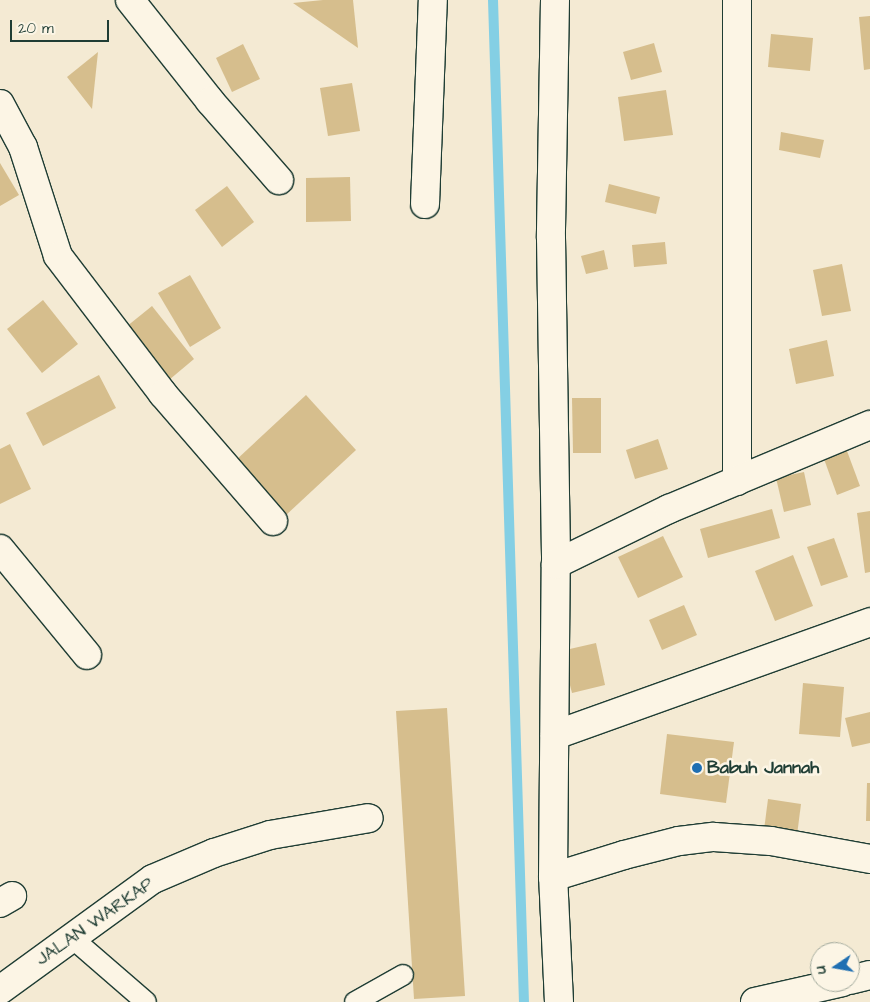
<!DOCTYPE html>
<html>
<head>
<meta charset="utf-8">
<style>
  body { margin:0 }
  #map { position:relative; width:870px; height:1002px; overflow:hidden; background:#f4ead3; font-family:"Architects Daughter",sans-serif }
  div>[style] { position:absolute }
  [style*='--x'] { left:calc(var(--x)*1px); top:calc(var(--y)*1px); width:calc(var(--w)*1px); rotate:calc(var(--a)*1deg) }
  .stream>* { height:10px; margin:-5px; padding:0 5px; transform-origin:5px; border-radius:5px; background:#84cfe4 }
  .building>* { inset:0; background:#d6be8d }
  .roads { filter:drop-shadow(1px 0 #1f3d34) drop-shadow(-1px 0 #1f3d34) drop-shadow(0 1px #1f3d34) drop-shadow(0 -1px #1f3d34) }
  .service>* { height:20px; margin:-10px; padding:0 10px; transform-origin:10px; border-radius:10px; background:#fcf5e5 }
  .minor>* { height:28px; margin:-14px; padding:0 14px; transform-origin:14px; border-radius:14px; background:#fcf5e5 }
  .dots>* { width:14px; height:14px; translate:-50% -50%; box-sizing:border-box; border:2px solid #fcf5e5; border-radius:50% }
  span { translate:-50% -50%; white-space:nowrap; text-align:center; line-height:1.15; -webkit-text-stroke:5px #fcf5e5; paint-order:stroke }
  .poi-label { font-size:18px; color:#1f3d34; font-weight:700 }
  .left { translate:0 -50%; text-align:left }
  .street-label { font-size:18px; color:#1f3d34 }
  .north { position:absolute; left:810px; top:942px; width:50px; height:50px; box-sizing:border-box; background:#fcf5e5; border:1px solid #a4ab9e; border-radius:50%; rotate:258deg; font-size:14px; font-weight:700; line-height:20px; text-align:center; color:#1f3d34 }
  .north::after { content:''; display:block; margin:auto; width:18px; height:22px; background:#1f6fb2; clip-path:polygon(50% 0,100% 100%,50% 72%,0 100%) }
  .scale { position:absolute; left:10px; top:20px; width:99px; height:22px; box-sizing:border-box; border:2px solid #1f3d34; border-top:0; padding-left:6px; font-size:15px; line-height:18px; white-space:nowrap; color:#1f3d34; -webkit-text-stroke:4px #fcf5e5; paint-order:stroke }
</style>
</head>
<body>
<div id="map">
  <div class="stream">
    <div style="--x:493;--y:0;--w:1002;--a:88.23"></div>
  </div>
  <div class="building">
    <div style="clip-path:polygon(323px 0,353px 0,358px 48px,293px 3px)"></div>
    <div style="clip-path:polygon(870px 16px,870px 69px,864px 70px,859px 17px)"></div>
    <div style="clip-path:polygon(771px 34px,813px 38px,810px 71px,768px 67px)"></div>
    <div style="clip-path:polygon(654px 43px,662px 72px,631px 80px,623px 52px)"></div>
    <div style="clip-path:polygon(243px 44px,260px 79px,232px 92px,216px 58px)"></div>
    <div style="clip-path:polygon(98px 52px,92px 109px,67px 77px)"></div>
    <div style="clip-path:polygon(352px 83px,360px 131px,328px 136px,320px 88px)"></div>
    <div style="clip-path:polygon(666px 90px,673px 135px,624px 141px,618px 97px)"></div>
    <div style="clip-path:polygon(781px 132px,824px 140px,820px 158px,779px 150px)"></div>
    <div style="clip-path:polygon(0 163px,19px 195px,0 206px)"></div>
    <div style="clip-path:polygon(350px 177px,351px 221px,306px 222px,306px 178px)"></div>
    <div style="clip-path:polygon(609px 184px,660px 197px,656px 214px,605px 202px)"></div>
    <div style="clip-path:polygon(227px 186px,254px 222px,222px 247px,195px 210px)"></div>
    <div style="clip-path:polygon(665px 242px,667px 264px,634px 267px,632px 245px)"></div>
    <div style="clip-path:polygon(604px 250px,608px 269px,586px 274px,581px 256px)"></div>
    <div style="clip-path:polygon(842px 264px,851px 311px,822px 316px,813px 270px)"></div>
    <div style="clip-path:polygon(190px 275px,221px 328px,190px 347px,158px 293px)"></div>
    <div style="clip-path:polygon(43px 300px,78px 344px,42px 373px,7px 329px)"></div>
    <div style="clip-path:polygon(152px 306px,194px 359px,169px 380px,126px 327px)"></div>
    <div style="clip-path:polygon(827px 340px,834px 376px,796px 384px,789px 349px)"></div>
    <div style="clip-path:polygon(99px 375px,116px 408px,43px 446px,26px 413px)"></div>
    <div style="clip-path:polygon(306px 395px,356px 450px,285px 516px,235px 461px)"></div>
    <div style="clip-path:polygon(572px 398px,601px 398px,601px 453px,573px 453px)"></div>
    <div style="clip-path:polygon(658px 439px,668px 469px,635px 479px,626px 450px)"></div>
    <div style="clip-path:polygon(10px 444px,31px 489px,0 504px,0 449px)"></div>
    <div style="clip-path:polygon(847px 451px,860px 486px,837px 495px,824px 459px)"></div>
    <div style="clip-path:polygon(804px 472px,811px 505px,784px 512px,776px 478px)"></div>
    <div style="clip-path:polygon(772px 509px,780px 538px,708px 558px,700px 529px)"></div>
    <div style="clip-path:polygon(870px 511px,870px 572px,865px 573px,857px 513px)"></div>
    <div style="clip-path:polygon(663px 536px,683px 577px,638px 598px,618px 557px)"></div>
    <div style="clip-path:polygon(834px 538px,848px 577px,821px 586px,807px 547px)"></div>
    <div style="clip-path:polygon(793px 555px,813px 606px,775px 621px,755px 571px)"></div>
    <div style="clip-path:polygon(684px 605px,697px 635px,662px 650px,649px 620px)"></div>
    <div style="clip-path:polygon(596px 643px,605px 685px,572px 693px,561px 651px)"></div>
    <div style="clip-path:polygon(803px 683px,844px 687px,840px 737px,799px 734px)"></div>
    <div style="clip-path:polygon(447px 708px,465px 996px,414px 999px,396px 711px)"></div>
    <div style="clip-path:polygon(870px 712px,870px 743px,852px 747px,845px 718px)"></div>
    <div style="clip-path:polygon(667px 734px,734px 742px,726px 803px,660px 794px)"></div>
    <div style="clip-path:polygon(867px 783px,870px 783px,870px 821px,866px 821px)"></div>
    <div style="clip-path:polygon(768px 799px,801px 804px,797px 835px,764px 830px)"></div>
  </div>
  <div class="roads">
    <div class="service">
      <div style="--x:71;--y:937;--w:99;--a:40.9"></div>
      <div style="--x:355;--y:1002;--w:55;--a:-29.4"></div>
    </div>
    <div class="minor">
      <div style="--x:130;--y:0;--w:129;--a:51.6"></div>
      <div style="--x:210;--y:101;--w:105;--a:48.9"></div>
      <div style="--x:555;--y:0;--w:238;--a:91"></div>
      <div style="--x:551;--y:238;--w:326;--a:89.1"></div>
      <div style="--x:737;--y:0;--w:481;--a:90"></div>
      <div style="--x:0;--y:104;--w:49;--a:61.9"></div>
      <div style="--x:23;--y:147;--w:114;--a:72.2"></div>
      <div style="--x:58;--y:256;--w:173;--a:52.7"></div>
      <div style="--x:163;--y:394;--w:168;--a:49.1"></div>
      <div style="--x:425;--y:204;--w:204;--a:-87.8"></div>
      <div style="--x:0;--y:549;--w:137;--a:50.6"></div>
      <div style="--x:555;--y:735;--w:335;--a:-19.7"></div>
      <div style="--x:553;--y:877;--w:74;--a:-17.2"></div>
      <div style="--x:624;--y:855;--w:57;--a:-14.3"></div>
      <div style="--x:679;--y:841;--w:35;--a:-7"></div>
      <div style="--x:714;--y:837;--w:57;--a:4"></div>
      <div style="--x:771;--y:841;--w:101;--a:10.3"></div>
      <div style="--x:0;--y:903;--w:14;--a:-30"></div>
      <div style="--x:850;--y:980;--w:21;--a:-14"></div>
      <div style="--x:0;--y:990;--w:189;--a:-36"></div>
      <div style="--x:153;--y:879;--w:66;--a:-23.1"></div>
      <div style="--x:214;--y:853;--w:59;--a:-17.8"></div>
      <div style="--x:270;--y:835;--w:100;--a:-9.7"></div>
      <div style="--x:559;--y:1002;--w:125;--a:-92.7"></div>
      <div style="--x:553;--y:877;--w:313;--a:-89.5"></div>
      <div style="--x:556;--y:564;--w:126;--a:-26"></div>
      <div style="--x:669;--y:509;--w:218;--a:-22.7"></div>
      <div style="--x:755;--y:1002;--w:90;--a:-12.8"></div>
    </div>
  </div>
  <div class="dots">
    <div style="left:697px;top:768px;background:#1f6fb2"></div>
  </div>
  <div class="poi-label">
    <span class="left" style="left:707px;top:768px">Babuh Jannah</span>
  </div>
  <div class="street-label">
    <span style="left:95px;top:922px;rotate:-35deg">JALAN WARKAP</span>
  </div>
  <div class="north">U</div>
  <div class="scale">20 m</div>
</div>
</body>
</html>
